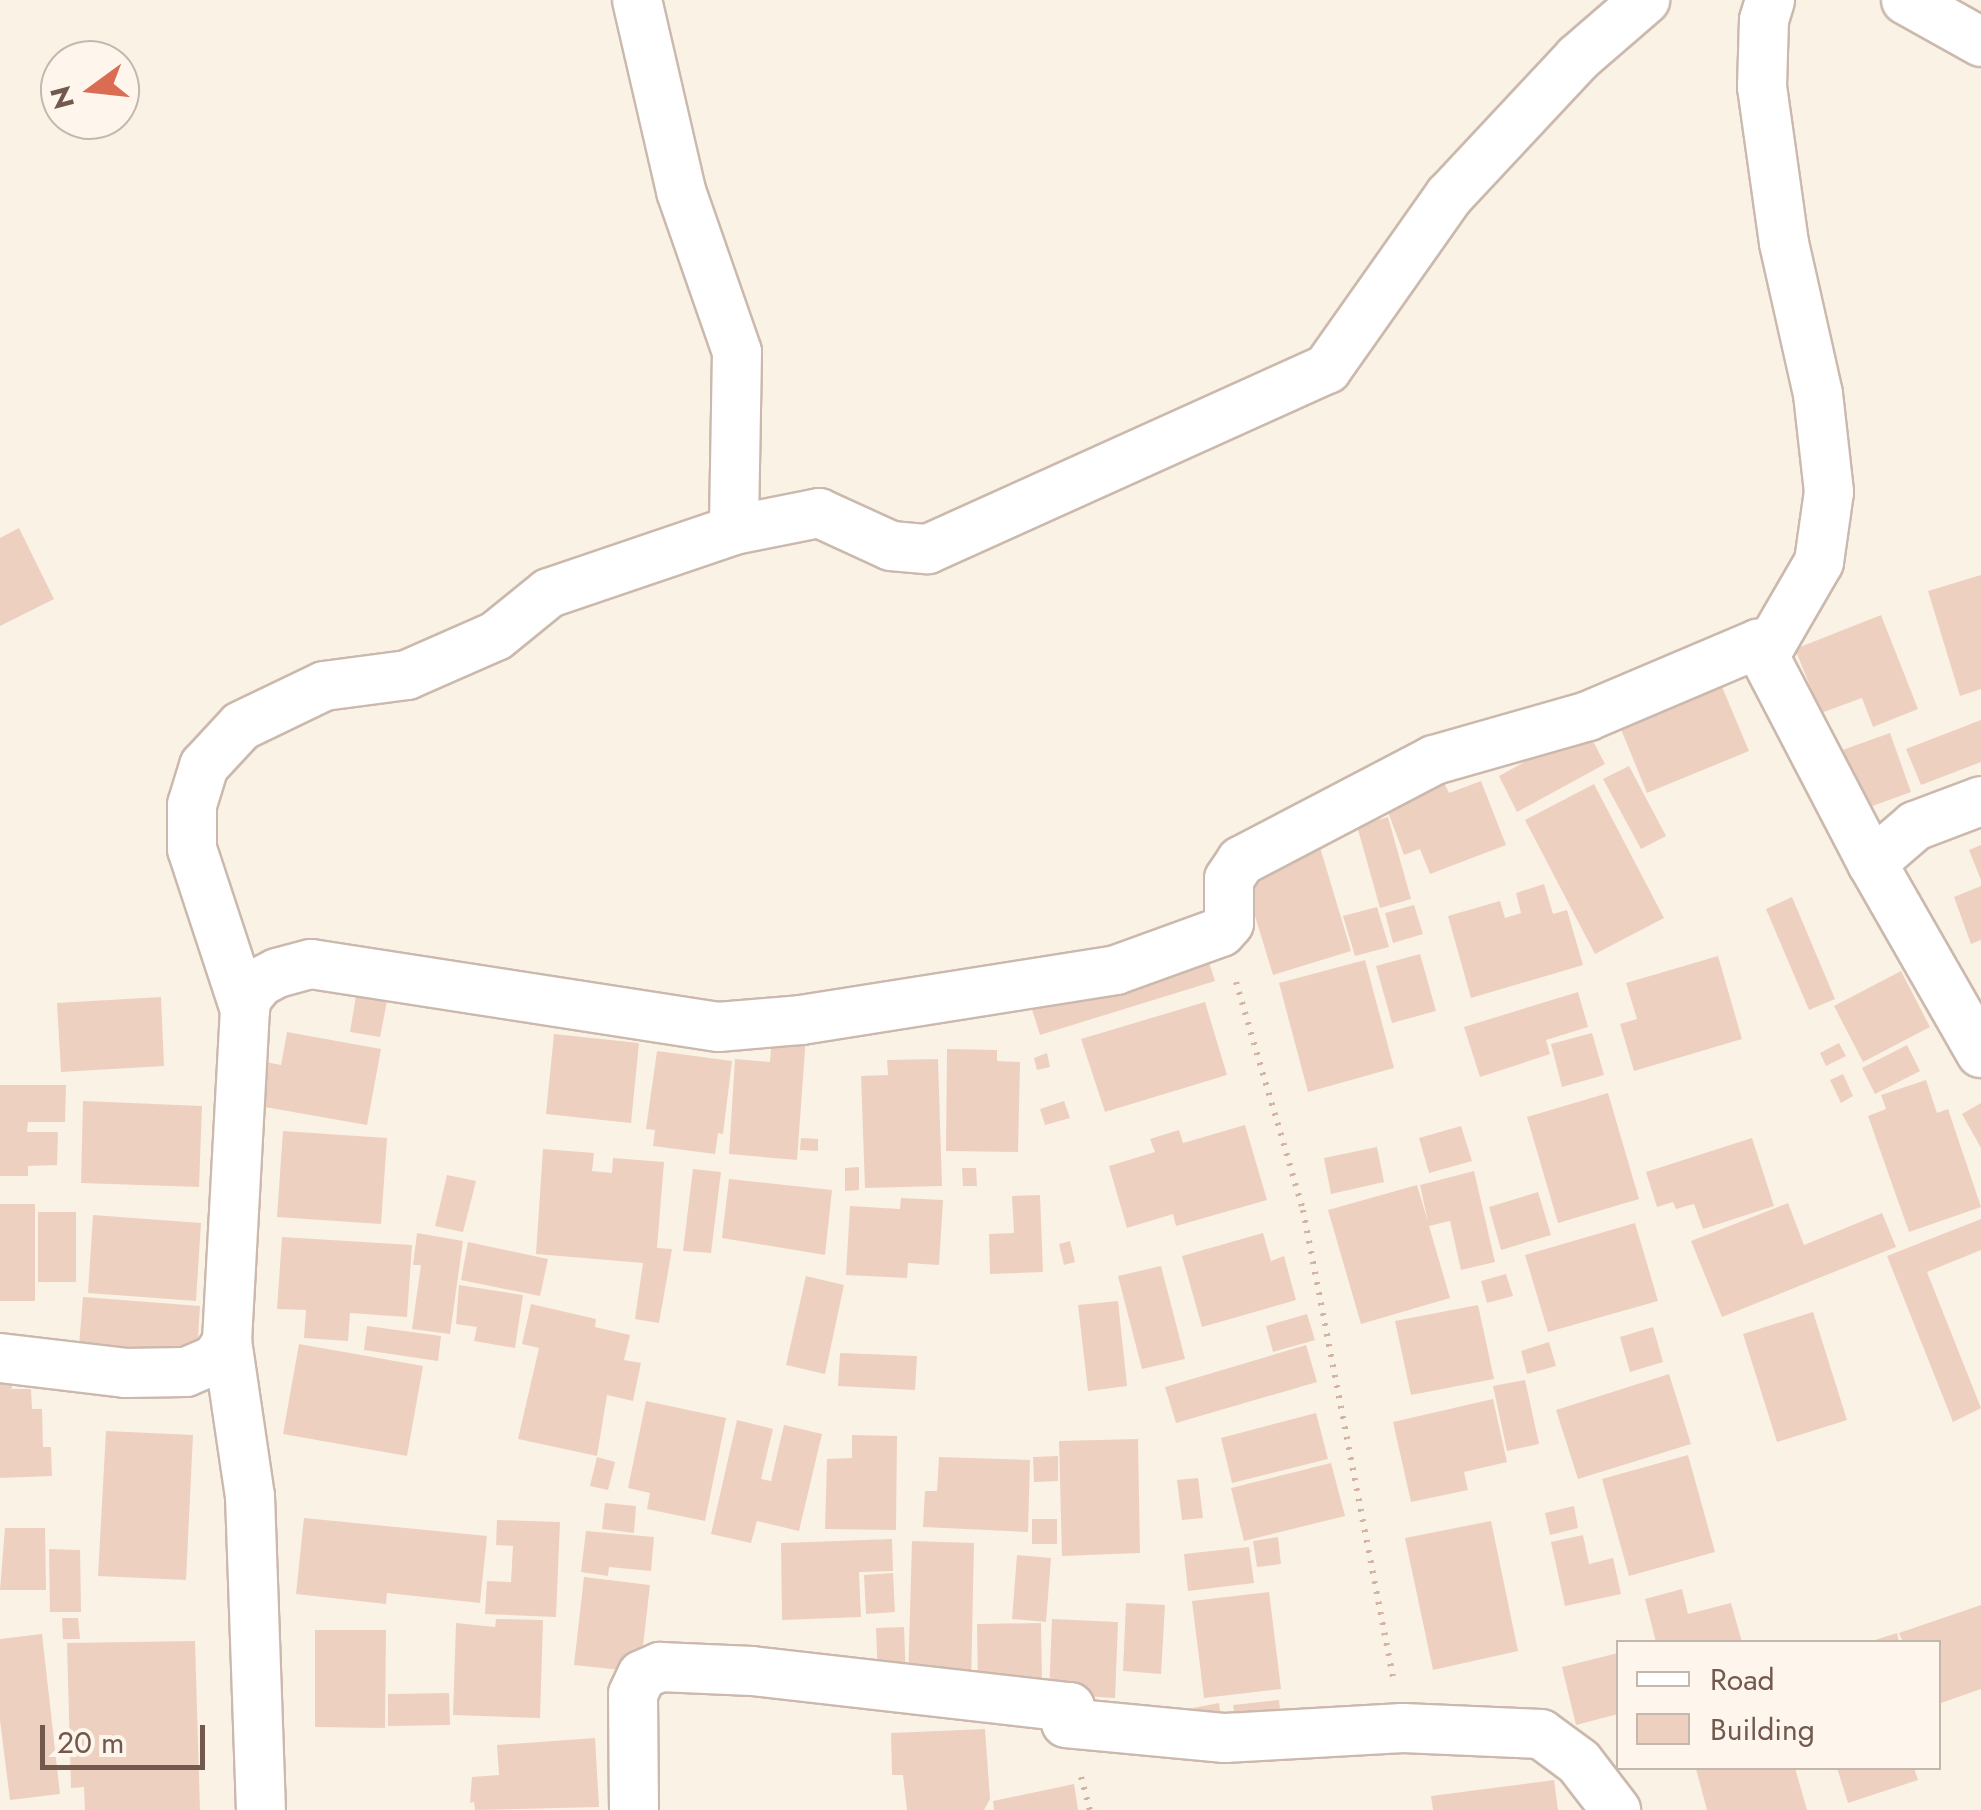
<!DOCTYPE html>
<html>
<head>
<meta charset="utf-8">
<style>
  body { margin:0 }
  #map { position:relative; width:1981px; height:1810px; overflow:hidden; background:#fbf2e6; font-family:Jost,sans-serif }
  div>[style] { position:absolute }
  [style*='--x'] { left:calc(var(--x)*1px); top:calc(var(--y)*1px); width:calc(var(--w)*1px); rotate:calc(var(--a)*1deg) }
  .building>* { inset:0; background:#eed0c0 }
  .path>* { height:6px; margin-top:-3px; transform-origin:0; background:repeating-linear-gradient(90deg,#d3b3a3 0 2.5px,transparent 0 10.5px) }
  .roads { filter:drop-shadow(2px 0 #ccb9ad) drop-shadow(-2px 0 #ccb9ad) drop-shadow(0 2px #ccb9ad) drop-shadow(0 -2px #ccb9ad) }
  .street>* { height:48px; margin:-24px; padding:0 24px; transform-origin:24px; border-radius:24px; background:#fff }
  span { translate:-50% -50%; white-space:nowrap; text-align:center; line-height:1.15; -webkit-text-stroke:8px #fef6ec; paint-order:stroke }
  .legend { position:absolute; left:1616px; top:1640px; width:325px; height:130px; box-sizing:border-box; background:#fef6ec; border:2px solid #c6b7ac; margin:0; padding:12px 18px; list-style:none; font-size:30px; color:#72584d }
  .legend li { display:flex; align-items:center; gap:20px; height:50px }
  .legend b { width:50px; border:2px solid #c6b7ac }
  .north { position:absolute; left:40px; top:40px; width:100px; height:100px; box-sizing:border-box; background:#fef6ec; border:2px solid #c6b7ac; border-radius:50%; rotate:255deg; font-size:28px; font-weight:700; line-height:40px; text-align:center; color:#72584d }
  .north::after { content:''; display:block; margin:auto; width:35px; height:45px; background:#db6c54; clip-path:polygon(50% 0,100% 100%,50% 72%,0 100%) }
  .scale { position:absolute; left:40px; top:1725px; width:165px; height:45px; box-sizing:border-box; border:5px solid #72584d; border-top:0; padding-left:12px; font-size:30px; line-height:35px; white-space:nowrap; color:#72584d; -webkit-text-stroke:8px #fef6ec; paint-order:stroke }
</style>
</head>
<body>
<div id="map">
  <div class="building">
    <div style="clip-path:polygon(19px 528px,54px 599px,0 626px,0 538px)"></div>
    <div style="clip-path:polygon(1981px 575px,1981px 689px,1960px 696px,1928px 591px)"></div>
    <div style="clip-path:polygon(1881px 615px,1918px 709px,1873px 727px,1862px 698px,1821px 713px,1795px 649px)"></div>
    <div style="clip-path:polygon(1717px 675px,1749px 751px,1647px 793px,1616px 717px)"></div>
    <div style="clip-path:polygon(1981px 720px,1981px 762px,1921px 785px,1906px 749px)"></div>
    <div style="clip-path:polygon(1586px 728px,1605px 764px,1517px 812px,1499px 776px)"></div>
    <div style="clip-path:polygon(1890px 733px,1911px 792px,1856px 812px,1834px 753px)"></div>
    <div style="clip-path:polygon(1629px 766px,1666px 836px,1641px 849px,1603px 779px)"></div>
    <div style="clip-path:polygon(1438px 770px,1449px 793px,1481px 781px,1506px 845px,1430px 874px,1420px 849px,1404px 855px,1387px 809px,1421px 795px,1415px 779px)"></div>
    <div style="clip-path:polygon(1594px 784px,1664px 918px,1595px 954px,1525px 820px)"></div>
    <div style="clip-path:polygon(1388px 817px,1411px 899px,1380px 908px,1357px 826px)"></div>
    <div style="clip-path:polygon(1319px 844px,1351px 951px,1273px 975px,1240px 867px)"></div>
    <div style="clip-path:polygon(1981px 845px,1981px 880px,1969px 850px)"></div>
    <div style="clip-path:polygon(1544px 884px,1553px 914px,1567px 910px,1583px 965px,1471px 998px,1448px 916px,1500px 901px,1505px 918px,1521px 913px,1516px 893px)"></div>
    <div style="clip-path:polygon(1981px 886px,1981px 940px,1971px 944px,1954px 897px)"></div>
    <div style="clip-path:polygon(1792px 897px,1835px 999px,1809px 1010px,1766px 909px)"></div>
    <div style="clip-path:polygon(1414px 905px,1423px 934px,1393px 943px,1385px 913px)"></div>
    <div style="clip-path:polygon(1377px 907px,1389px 947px,1355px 956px,1343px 916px)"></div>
    <div style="clip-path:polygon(1205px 950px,1215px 981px,1040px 1035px,1030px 1003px)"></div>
    <div style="clip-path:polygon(1420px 954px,1436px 1011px,1392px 1023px,1376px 966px)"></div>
    <div style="clip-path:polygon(1718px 956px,1742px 1039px,1634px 1071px,1620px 1024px,1637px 1019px,1626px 983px)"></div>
    <div style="clip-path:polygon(1365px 960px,1394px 1068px,1308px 1092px,1279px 983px)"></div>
    <div style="clip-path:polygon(1901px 971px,1930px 1027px,1863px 1062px,1834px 1006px)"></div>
    <div style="clip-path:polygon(1578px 992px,1588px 1027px,1546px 1040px,1550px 1054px,1480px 1077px,1464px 1027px)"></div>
    <div style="clip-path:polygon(356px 996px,387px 1001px,380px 1037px,350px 1032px)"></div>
    <div style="clip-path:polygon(161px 997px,164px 1066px,61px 1072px,57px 1003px)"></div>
    <div style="clip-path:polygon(1205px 1002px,1227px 1075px,1105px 1112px,1081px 1039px)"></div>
    <div style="clip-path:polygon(287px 1032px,381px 1049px,367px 1125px,259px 1106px,266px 1062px,281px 1065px)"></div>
    <div style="clip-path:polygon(1592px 1033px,1604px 1075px,1562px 1087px,1551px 1044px)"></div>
    <div style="clip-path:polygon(554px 1034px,639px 1043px,631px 1123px,546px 1114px)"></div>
    <div style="clip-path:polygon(772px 1035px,806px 1037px,797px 1160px,729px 1154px,735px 1059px,770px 1062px)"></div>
    <div style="clip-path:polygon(1839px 1043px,1846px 1056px,1826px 1066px,1820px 1053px)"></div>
    <div style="clip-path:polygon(1907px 1045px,1920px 1071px,1875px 1094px,1862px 1068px)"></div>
    <div style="clip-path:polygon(947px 1049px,997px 1050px,997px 1061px,1020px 1062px,1018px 1152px,946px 1151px)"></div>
    <div style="clip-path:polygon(657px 1051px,732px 1061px,723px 1134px,718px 1133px,715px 1154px,653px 1146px,655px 1130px,646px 1129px)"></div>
    <div style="clip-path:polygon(1047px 1053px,1050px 1067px,1037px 1070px,1034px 1058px)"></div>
    <div style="clip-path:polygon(938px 1059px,942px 1186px,865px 1188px,861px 1076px,888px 1075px,887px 1060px)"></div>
    <div style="clip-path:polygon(1843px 1074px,1853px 1096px,1841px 1103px,1830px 1080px)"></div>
    <div style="clip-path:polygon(1926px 1080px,1937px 1113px,1948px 1109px,1981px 1207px,1909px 1232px,1868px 1116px,1886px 1109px,1881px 1095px)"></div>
    <div style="clip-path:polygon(0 1085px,66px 1085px,65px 1122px,28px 1122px,27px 1132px,58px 1132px,57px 1165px,28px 1166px,28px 1176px,0 1176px)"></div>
    <div style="clip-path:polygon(1608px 1093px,1639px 1199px,1558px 1223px,1527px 1117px)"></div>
    <div style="clip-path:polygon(83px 1101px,202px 1106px,199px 1187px,81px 1183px)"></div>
    <div style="clip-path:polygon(1064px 1101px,1070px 1118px,1045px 1125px,1040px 1109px)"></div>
    <div style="clip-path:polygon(1981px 1103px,1981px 1148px,1962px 1114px)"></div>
    <div style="clip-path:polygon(1245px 1125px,1267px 1200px,1176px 1226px,1173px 1214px,1127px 1228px,1109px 1166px,1155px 1152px,1150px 1139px,1179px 1130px,1183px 1143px)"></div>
    <div style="clip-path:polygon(1461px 1126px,1472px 1161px,1429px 1173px,1419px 1138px)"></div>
    <div style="clip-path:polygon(283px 1131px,387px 1138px,381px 1224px,277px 1217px)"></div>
    <div style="clip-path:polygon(801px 1138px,818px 1139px,818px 1151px,800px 1150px)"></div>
    <div style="clip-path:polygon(1752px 1138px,1774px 1206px,1703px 1229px,1694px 1204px,1676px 1209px,1673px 1202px,1657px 1207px,1646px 1172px)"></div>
    <div style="clip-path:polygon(1377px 1147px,1384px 1182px,1331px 1194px,1324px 1158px)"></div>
    <div style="clip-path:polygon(543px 1149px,594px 1153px,592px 1171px,612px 1173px,613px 1158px,664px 1162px,657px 1248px,672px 1249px,659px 1323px,635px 1319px,643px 1263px,536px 1254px)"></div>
    <div style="clip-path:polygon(859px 1167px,859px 1190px,845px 1191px,845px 1168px)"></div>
    <div style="clip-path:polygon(962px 1168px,976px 1168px,977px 1186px,963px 1186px)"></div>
    <div style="clip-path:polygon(693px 1169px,721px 1172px,711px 1253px,683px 1251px)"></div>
    <div style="clip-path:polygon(1474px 1171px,1495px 1262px,1461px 1270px,1450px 1221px,1429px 1226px,1450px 1298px,1361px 1324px,1328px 1210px,1417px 1185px,1428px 1222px,1420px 1185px)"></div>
    <div style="clip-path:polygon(447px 1175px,476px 1181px,463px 1232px,435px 1226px)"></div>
    <div style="clip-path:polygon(729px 1179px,832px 1190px,825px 1255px,722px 1238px)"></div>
    <div style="clip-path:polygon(1538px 1192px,1551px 1235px,1501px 1250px,1489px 1207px)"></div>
    <div style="clip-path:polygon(1040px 1195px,1043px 1272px,990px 1274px,989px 1234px,1014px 1233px,1012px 1196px)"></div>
    <div style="clip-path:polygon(901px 1198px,943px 1200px,939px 1265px,908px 1263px,907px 1278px,846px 1275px,850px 1206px,900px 1209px)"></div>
    <div style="clip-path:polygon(1788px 1203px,1804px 1245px,1882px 1213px,1896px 1247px,1722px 1317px,1691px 1241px)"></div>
    <div style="clip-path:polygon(0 1204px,35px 1204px,35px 1301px,0 1301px)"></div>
    <div style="clip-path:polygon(38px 1212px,76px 1212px,76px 1282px,38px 1282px)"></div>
    <div style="clip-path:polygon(93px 1215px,201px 1223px,196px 1301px,88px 1293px)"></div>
    <div style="clip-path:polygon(1981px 1219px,1981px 1250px,1927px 1272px,1981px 1408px,1953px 1422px,1887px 1256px)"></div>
    <div style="clip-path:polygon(1635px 1223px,1658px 1301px,1548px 1332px,1525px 1255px)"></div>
    <div style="clip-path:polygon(417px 1233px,463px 1241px,450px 1334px,412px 1329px,421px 1265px,413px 1265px)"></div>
    <div style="clip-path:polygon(1263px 1233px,1271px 1261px,1284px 1256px,1296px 1300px,1202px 1327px,1182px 1256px)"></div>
    <div style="clip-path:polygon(282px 1237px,412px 1245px,407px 1317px,350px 1313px,348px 1341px,304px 1338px,306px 1310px,277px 1309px)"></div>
    <div style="clip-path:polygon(1070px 1241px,1075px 1262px,1064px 1265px,1059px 1244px)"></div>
    <div style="clip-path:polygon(468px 1242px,548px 1259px,540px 1296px,461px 1280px)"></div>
    <div style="clip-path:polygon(1161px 1266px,1185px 1359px,1142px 1369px,1118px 1276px)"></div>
    <div style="clip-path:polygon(1506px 1274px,1513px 1296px,1487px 1303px,1481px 1281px)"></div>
    <div style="clip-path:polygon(806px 1276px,844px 1285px,825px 1374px,786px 1365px)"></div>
    <div style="clip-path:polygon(459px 1285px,523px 1295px,515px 1348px,474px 1341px,477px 1327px,456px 1324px)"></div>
    <div style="clip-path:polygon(83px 1297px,200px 1306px,197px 1354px,79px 1346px)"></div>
    <div style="clip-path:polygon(1118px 1301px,1127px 1386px,1088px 1391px,1078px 1305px)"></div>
    <div style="clip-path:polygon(531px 1304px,596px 1319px,595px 1327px,630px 1335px,624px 1360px,641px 1363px,633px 1401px,607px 1395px,597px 1456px,518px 1439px,539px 1348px,522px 1344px)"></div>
    <div style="clip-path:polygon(1478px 1305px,1494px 1379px,1411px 1395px,1395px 1321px)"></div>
    <div style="clip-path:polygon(1813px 1312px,1847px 1420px,1777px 1442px,1743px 1334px)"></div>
    <div style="clip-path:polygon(1307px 1314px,1315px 1340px,1273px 1352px,1266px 1326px)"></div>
    <div style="clip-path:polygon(367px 1326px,441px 1336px,438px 1361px,364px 1350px)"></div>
    <div style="clip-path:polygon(1653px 1327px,1663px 1362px,1630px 1372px,1620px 1337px)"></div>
    <div style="clip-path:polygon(1549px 1342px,1556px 1366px,1527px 1374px,1521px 1351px)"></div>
    <div style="clip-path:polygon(299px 1344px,423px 1366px,407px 1456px,283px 1434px)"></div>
    <div style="clip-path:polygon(1306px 1345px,1317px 1382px,1176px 1423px,1165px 1387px)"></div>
    <div style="clip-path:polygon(840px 1353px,917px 1356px,915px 1390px,838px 1386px)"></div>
    <div style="clip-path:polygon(1669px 1374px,1691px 1444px,1578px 1479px,1556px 1410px)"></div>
    <div style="clip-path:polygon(0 1380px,11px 1380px,12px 1389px,31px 1389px,32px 1409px,42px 1409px,43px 1447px,51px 1447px,52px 1476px,0 1478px)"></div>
    <div style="clip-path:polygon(1525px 1380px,1539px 1444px,1507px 1451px,1493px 1386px)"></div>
    <div style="clip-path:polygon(1493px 1399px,1507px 1462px,1464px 1472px,1468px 1490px,1411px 1502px,1393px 1422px)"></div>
    <div style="clip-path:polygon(646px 1401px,726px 1418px,705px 1521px,647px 1509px,650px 1493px,628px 1488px)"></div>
    <div style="clip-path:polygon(1316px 1413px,1328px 1459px,1232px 1483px,1221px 1438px)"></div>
    <div style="clip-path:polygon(737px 1420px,773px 1429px,761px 1479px,771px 1481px,784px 1425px,822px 1434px,799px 1531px,757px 1521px,751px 1543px,711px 1534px)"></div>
    <div style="clip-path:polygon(106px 1431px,193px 1435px,186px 1580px,98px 1576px)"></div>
    <div style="clip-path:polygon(852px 1435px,897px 1436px,896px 1530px,825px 1529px,827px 1459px,852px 1458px)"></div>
    <div style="clip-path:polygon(1138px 1439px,1140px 1553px,1062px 1556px,1059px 1441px)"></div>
    <div style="clip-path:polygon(1688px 1455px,1715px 1552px,1629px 1576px,1602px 1479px)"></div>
    <div style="clip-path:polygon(1058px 1456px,1058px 1481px,1034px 1482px,1033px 1457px)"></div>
    <div style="clip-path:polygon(597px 1457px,615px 1462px,608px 1490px,590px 1486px)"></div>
    <div style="clip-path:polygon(939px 1457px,1030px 1460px,1028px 1532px,923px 1527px,925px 1491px,937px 1491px)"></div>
    <div style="clip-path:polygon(1331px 1463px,1345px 1516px,1244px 1541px,1231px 1488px)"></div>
    <div style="clip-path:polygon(1198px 1478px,1203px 1518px,1182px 1520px,1177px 1480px)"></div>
    <div style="clip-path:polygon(605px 1503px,636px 1506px,634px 1533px,602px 1529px)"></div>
    <div style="clip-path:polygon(1574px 1506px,1578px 1528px,1550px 1535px,1545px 1513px)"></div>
    <div style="clip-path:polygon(304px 1518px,487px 1536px,480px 1603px,387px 1593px,386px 1604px,296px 1594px)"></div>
    <div style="clip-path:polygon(1032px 1519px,1057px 1519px,1057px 1544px,1032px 1544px)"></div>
    <div style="clip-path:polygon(497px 1520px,560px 1522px,556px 1617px,485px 1614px,487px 1581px,511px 1582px,513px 1546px,496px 1545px)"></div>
    <div style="clip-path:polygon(1491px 1521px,1518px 1651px,1433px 1670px,1405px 1538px)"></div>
    <div style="clip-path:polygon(5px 1528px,45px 1528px,46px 1590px,0 1590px)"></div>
    <div style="clip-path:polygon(586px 1531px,654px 1537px,651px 1571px,609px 1567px,608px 1576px,581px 1572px)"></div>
    <div style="clip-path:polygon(1583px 1535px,1589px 1564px,1613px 1558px,1621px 1594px,1565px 1606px,1551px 1542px)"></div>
    <div style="clip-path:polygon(1278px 1537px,1281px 1564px,1257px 1567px,1253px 1541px)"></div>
    <div style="clip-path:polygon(892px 1539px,893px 1571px,859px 1572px,861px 1617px,782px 1620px,781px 1543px)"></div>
    <div style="clip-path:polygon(912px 1541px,974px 1543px,971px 1685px,908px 1683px)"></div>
    <div style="clip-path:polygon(1249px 1547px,1254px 1583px,1188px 1591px,1184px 1554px)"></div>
    <div style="clip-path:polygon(49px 1549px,80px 1550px,81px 1612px,50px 1612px)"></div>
    <div style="clip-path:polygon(1017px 1555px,1051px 1558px,1046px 1622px,1012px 1619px)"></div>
    <div style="clip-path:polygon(893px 1573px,895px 1612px,866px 1614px,864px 1575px)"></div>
    <div style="clip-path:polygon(584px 1577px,650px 1585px,640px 1672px,574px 1665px)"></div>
    <div style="clip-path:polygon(1682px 1589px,1688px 1614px,1731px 1603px,1742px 1642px,1656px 1642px,1645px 1599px)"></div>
    <div style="clip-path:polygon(1269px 1592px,1281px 1689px,1204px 1698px,1192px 1601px)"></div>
    <div style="clip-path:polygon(1126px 1603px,1165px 1605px,1161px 1674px,1123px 1671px)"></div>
    <div style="clip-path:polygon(1981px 1605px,1981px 1689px,1938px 1704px,1938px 1642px,1903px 1642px,1899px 1633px)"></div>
    <div style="clip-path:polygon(62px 1618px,78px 1618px,80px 1639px,63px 1639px)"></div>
    <div style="clip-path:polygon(496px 1619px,543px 1620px,540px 1718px,453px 1715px,456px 1623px,495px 1627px)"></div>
    <div style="clip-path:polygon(1052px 1619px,1118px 1622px,1115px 1698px,1049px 1694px)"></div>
    <div style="clip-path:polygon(1041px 1623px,1042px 1683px,978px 1683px,977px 1624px)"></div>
    <div style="clip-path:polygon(904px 1627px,906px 1681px,878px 1682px,876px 1628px)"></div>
    <div style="clip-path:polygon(315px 1630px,386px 1630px,385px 1728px,315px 1727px)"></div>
    <div style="clip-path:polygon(1897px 1633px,1899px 1642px,1869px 1642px)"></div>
    <div style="clip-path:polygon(42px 1634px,60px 1794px,10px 1800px,0 1720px,0 1639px)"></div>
    <div style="clip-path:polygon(195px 1641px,200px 1810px,85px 1810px,84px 1787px,71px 1788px,67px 1643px)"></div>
    <div style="clip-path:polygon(1618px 1653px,1618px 1714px,1576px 1725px,1562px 1667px)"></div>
    <div style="clip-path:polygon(449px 1693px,450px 1725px,388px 1726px,388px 1694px)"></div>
    <div style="clip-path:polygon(1279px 1700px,1282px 1727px,1237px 1732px,1233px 1705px)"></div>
    <div style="clip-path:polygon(1219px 1703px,1222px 1726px,1196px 1730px,1193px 1708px)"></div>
    <div style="clip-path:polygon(985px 1729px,990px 1799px,984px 1810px,907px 1810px,903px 1775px,892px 1775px,891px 1733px)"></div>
    <div style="clip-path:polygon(595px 1738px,599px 1807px,475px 1810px,474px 1802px,470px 1803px,472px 1777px,499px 1775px,497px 1745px)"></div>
    <div style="clip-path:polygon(1795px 1768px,1807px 1810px,1707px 1810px,1696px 1769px)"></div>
    <div style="clip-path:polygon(1837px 1768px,1914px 1768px,1918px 1780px,1848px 1803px)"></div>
    <div style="clip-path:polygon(1554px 1780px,1558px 1810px,1433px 1810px,1431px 1796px)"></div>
    <div style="clip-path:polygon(1074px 1784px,1078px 1810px,994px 1810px,993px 1801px)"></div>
  </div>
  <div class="path">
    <div style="--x:1236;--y:982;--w:238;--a:73.6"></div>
    <div style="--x:1303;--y:1210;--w:475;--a:79.1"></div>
    <div style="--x:1081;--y:1777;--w:34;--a:75"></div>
  </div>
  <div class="roads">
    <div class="street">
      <div style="--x:637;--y:0;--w:196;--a:77"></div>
      <div style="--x:681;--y:191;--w:170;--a:70.8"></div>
      <div style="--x:737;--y:352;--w:178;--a:91"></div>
      <div style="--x:1906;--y:0;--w:86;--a:29.2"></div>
      <div style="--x:1758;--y:644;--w:14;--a:-4"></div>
      <div style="--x:1772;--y:643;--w:94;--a:-59.9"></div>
      <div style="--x:1819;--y:562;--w:71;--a:-81.9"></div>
      <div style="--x:1829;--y:492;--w:99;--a:-96.4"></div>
      <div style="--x:1818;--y:394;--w:155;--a:-102.7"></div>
      <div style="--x:1784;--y:243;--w:158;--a:-98"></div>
      <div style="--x:1762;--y:87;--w:67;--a:-88.3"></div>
      <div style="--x:1764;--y:20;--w:21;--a:-73"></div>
      <div style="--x:1872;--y:863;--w:57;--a:-40.7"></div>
      <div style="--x:1915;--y:826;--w:71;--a:-20.7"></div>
      <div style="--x:245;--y:1010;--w:169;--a:-108.2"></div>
      <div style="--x:192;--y:849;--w:44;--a:-90"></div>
      <div style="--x:192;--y:805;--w:41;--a:-72.9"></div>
      <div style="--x:204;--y:766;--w:54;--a:-47.2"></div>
      <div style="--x:241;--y:726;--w:92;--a:-25.7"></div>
      <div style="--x:324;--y:686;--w:84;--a:-7.5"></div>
      <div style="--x:407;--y:675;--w:97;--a:-23.7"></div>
      <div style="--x:496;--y:636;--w:68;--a:-39.1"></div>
      <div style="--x:549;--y:593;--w:195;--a:-18.8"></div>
      <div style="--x:734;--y:530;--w:87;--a:-11.3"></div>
      <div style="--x:819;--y:513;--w:79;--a:24.6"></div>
      <div style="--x:891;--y:546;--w:37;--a:5"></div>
      <div style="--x:928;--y:549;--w:438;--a:-24.3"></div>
      <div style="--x:1327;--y:369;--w:212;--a:-54.8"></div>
      <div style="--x:1449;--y:196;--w:189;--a:-46.9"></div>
      <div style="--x:1578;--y:58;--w:89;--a:-40.9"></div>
      <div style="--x:227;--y:1341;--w:157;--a:81.6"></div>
      <div style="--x:250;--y:1496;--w:314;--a:88"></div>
      <div style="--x:0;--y:1358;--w:126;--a:6.8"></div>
      <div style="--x:125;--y:1373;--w:61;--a:-0.9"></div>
      <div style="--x:186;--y:1372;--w:30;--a:-23"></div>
      <div style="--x:214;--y:1360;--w:11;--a:-49"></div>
      <div style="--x:221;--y:1352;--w:13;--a:-61"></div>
      <div style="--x:227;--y:1341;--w:331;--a:-86.9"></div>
      <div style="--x:245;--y:1010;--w:12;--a:-81"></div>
      <div style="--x:247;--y:998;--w:21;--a:-51"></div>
      <div style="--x:260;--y:982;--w:19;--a:-28"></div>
      <div style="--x:277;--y:973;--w:35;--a:-15"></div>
      <div style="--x:311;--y:964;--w:412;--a:8.8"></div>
      <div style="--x:718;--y:1027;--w:83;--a:-4.8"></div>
      <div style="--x:801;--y:1020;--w:319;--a:-9"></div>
      <div style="--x:1116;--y:970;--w:112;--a:-19.9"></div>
      <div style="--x:1221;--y:932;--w:12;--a:-48"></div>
      <div style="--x:1229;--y:923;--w:44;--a:-90"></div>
      <div style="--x:1229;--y:879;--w:22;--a:-56"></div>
      <div style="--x:1241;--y:861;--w:218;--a:-27.6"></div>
      <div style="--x:1434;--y:760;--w:160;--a:-15.9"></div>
      <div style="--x:1588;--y:716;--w:185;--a:-23"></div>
      <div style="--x:1758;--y:644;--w:247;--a:62.5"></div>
      <div style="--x:1872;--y:863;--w:219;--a:60.2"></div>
      <div style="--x:634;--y:1810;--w:116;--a:-90.5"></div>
      <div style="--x:633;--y:1694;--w:21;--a:-65"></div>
      <div style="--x:642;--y:1675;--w:20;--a:-24"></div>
      <div style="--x:660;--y:1667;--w:92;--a:2.5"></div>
      <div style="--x:752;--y:1671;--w:320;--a:6.5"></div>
      <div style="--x:1070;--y:1707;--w:16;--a:104"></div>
      <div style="--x:1066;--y:1723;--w:160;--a:5.4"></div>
      <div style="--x:1225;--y:1738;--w:178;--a:-3.2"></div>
      <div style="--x:1403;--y:1728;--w:138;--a:2.5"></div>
      <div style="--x:1541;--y:1734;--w:47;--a:36.4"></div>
      <div style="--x:1579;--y:1762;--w:61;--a:52.4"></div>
    </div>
  </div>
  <ul class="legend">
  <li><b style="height:12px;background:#fff"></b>Road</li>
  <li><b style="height:28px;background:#eed0c0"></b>Building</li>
  </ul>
  <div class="north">N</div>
  <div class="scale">20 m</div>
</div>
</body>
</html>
